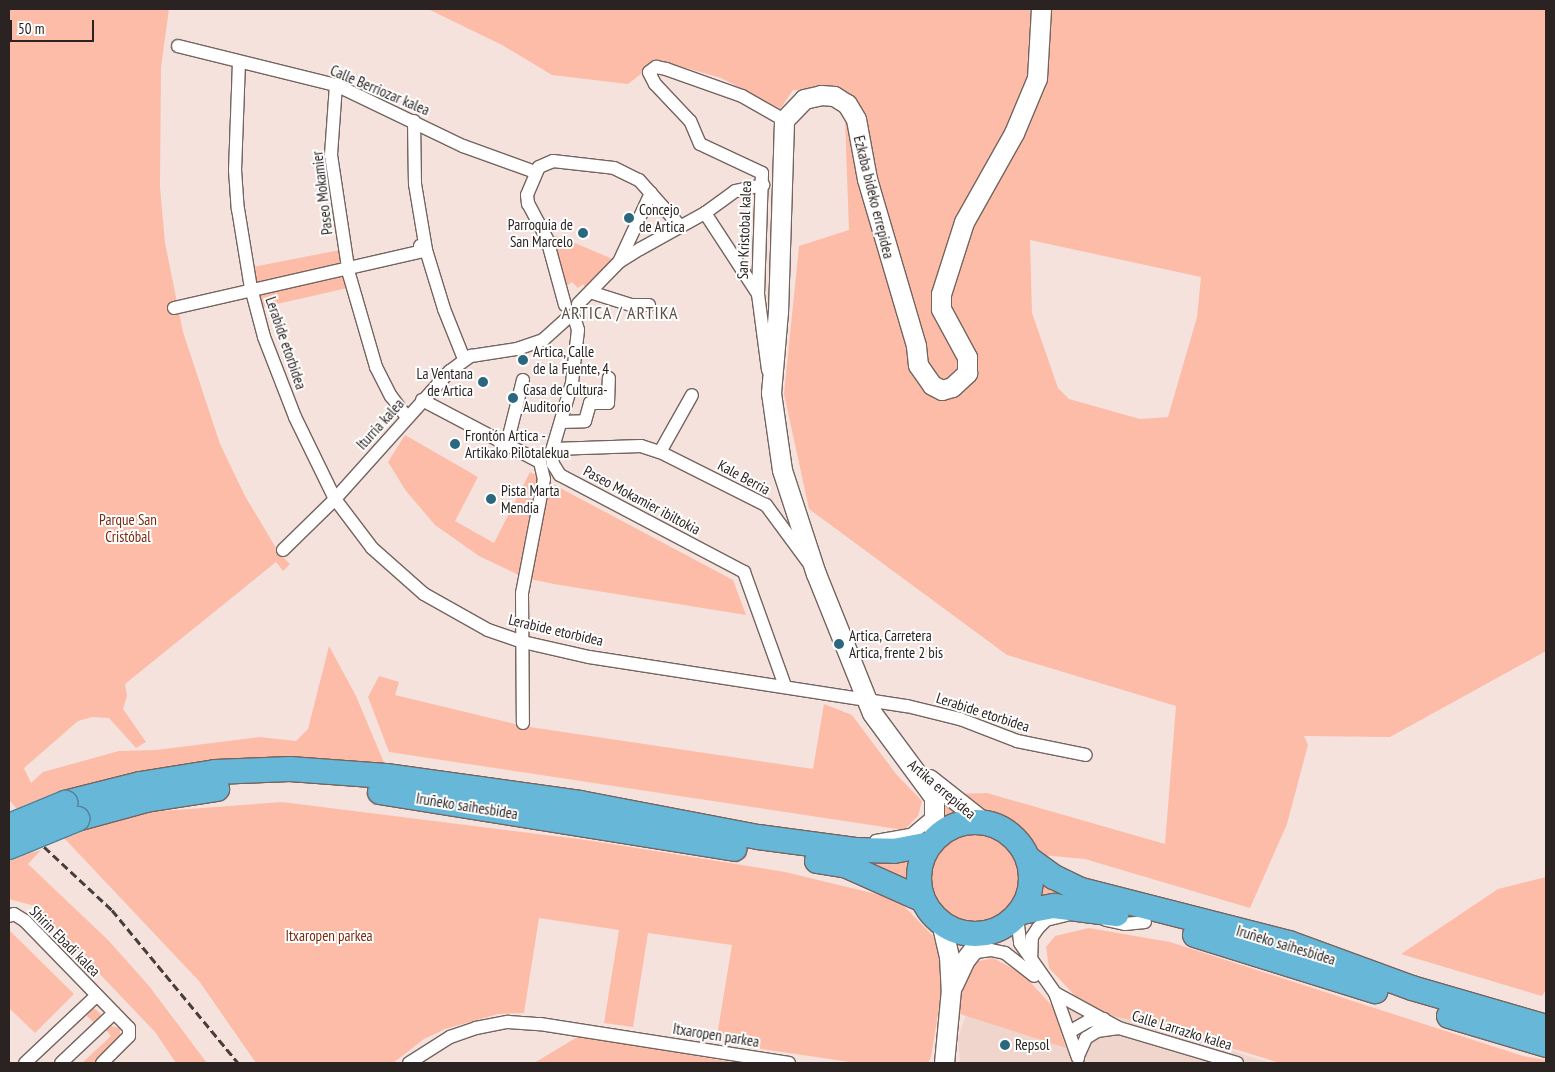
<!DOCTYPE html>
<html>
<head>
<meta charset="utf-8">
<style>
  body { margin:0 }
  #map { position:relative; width:1555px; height:1072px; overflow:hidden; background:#f5e2dd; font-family:"PT Sans Narrow",sans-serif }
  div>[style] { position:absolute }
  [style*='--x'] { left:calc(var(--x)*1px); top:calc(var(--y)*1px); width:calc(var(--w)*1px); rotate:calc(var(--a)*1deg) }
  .built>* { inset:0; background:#f0d5cd }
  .green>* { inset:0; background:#fdbca8 }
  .round { border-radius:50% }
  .roads { filter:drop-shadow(1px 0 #74645f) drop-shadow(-1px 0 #74645f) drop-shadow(0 1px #74645f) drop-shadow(0 -1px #74645f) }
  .street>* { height:12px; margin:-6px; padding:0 6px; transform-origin:6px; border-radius:6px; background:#fff }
  .secondary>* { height:19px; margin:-9.5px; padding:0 9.5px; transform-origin:9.5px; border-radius:9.5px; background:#fff }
  .highway>* { height:24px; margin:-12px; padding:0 12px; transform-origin:12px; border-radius:12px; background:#66b7d8 }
  .highway>.ring { margin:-12px; padding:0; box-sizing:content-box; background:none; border:24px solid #66b7d8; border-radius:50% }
  .rail>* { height:3px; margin-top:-1.5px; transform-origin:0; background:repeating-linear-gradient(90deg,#473e3c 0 8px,transparent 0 12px) }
  .bridges { filter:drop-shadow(1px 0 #518398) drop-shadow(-1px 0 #518398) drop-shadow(0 1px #518398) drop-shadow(0 -1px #518398) }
  .highway-bridge>* { height:24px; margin:-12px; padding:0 12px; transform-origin:12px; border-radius:12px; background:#66b7d8 }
  .dots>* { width:14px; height:14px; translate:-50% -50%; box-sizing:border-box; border:2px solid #fff; border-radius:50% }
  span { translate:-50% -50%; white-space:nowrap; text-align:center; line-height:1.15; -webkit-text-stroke:4px #fff; paint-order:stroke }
  .street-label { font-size:15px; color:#2a2321 }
  .poi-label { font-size:15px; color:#2a2321 }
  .left { translate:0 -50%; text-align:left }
  .right { translate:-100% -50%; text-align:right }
  .park-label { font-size:15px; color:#7b290d }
  .quarter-label { font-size:18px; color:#5e4f4a; letter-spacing:1px }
  .frame { position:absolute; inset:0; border:10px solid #2a2321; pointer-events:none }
  .scale { position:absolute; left:10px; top:20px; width:84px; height:22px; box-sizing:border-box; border:2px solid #2a2321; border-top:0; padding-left:6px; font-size:15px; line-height:18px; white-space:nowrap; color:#2a2321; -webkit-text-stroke:4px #fff; paint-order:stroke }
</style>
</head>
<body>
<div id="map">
  <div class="built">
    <div style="clip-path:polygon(1055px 993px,1270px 1063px,960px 1063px,958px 1038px,966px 1015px,1066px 1048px)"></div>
  </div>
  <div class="green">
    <div style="clip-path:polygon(9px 9px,169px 9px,161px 67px,160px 187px,165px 243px,183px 332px,220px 444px,245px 496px,279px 553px,290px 564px,283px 571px,276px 562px,125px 684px,127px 696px,123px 709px,146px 742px,136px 748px,109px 718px,92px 717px,78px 721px,24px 768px,31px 783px,43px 772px,119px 751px,156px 750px,259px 737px,296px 741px,308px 729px,329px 646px,356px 696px,385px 765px,360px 763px,18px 810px,9px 800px)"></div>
    <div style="clip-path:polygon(evenodd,428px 9px,1546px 9px,1546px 651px,1390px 737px,1304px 736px,1308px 745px,1287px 824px,1250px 908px,1085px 859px,1042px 855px,1017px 822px,975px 808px,957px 794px,987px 793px,1165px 844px,1176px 706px,1007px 655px,809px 509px,784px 394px,799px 246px,849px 230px,844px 93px,793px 90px,780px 109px,721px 78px,659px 60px,628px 84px,552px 75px,502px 45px,428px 9px,1030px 240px,1201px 277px,1197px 317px,1168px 417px,1140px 419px,1069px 399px,1058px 388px,1032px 313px,1030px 240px)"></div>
    <div style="clip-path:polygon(554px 236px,563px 238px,615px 260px,587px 290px,583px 284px,578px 288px,572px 282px,565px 287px)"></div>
    <div style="clip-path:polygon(345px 249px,352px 287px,255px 309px,253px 267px)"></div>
    <div style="clip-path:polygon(405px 435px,478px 477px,455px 521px,494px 543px,530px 472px,733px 580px,746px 615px,554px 584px,525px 578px,479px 556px,435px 525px,406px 491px,388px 462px)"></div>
    <div style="clip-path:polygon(379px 676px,399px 682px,395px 695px,523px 726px,813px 769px,824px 704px,852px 715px,896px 774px,922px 801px,918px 816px,904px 830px,389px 752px,368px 697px)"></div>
    <div style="clip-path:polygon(940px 797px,961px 813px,942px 821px)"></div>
    <div style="clip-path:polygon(282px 802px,586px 840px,785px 872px,897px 899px,933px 936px,945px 971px,931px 1057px,928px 1063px,856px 1063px,716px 1042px,732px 945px,648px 933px,633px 1027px,604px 1023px,619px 930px,539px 918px,524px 1013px,498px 1014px,445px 1029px,424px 1039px,393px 1063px,256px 1063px,199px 981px,64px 838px,136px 813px)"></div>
    <div class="round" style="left:930px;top:834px;width:90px;height:90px"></div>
    <div style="clip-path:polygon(41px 850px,28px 864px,109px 941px,149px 986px,207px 1063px,176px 1063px,155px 1032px,35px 906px,9px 899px,9px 858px)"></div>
    <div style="clip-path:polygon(912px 856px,908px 871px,910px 885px,851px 860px)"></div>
    <div style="clip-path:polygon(1546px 877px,1546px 990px,1542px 996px,1401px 954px,1498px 889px)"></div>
    <div style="clip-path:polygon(1041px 879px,1086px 901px,1038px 902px)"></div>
    <div style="clip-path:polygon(1089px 928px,1170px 942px,1523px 1056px,1546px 1060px,1546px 1063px,1280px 1063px,1159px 1026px,1113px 1016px,1078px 999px,1049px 968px,1046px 947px,1055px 936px)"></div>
    <div style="clip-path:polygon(9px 930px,74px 994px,35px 1033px,9px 1008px)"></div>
    <div style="clip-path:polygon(993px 958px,1023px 974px,1053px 1007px,1066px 1048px,957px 1013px,962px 987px,975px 962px)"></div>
    <div style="clip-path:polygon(89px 1009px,95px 1009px,101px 1014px,96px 1025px,84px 1013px)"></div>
    <div style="clip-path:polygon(111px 1026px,120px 1028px,120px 1039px,95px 1063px,82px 1063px,111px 1036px,106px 1030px)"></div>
    <div style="clip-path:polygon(579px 1036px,737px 1063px,534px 1063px)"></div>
  </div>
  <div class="roads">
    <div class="street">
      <div style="--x:178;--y:46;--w:163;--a:13.9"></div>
      <div style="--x:336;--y:85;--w:141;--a:25.7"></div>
      <div style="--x:463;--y:146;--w:77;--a:19.9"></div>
      <div style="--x:239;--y:62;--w:108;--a:92.1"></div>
      <div style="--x:235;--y:170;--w:39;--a:86"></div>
      <div style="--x:238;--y:209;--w:80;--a:80.7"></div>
      <div style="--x:251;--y:288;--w:51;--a:75.1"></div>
      <div style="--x:264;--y:337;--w:86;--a:68.8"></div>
      <div style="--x:295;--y:417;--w:91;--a:64"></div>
      <div style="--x:335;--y:499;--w:61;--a:52.9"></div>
      <div style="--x:372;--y:548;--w:69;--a:41.5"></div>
      <div style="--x:424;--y:594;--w:73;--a:29.4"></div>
      <div style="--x:488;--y:630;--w:37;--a:19"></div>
      <div style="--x:523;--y:642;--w:68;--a:12.8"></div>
      <div style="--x:589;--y:657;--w:322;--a:8.8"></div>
      <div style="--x:907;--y:706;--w:55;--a:13.8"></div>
      <div style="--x:960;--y:719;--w:61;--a:21.1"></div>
      <div style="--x:1017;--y:741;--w:70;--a:11.5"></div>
      <div style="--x:336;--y:85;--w:70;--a:94.1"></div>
      <div style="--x:331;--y:155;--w:120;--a:81.4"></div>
      <div style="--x:349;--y:274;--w:97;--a:73.8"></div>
      <div style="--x:376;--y:367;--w:33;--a:63"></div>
      <div style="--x:391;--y:396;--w:26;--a:53"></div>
      <div style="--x:414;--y:121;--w:63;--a:89.1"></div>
      <div style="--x:415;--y:184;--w:67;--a:80.5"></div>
      <div style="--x:426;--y:250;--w:62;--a:73"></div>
      <div style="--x:444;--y:309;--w:54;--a:68.2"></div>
      <div style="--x:705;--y:213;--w:97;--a:56.8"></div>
      <div style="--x:619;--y:262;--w:76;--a:-65.1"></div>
      <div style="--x:590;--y:292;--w:43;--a:17.6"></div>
      <div style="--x:631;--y:305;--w:18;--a:0"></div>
      <div style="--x:578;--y:304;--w:59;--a:-45.7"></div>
      <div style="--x:619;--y:262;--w:25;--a:-32"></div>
      <div style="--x:640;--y:249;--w:74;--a:-29"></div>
      <div style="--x:705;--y:213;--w:37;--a:-36"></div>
      <div style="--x:735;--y:191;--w:29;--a:-12"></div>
      <div style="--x:565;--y:305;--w:68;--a:-105.3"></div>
      <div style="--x:547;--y:239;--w:40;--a:-118"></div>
      <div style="--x:528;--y:204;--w:9;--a:-96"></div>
      <div style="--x:527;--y:195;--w:30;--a:-67"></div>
      <div style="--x:539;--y:167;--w:15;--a:-23"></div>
      <div style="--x:553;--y:161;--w:61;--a:6.5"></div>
      <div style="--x:614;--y:168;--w:28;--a:26"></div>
      <div style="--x:639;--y:180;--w:62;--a:48.3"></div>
      <div style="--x:174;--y:308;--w:254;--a:-12.9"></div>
      <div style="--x:422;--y:251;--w:5;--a:-112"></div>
      <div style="--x:420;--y:246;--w:5;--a:-11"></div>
      <div style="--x:575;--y:320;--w:10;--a:73"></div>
      <div style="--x:578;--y:330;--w:53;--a:96.5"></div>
      <div style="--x:572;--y:383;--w:74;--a:106.5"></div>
      <div style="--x:551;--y:454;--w:10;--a:79"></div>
      <div style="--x:553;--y:464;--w:13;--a:58"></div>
      <div style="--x:560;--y:475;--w:208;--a:27.8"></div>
      <div style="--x:744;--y:572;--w:121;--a:70.2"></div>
      <div style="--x:768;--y:370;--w:77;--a:-97.5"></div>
      <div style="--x:758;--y:294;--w:121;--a:-88.1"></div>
      <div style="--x:762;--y:173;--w:68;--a:-154.9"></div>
      <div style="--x:700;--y:144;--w:25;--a:-113"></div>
      <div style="--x:690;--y:121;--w:51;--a:-133.4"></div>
      <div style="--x:655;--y:84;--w:13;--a:-117"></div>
      <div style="--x:649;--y:72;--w:9;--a:-36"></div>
      <div style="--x:656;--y:67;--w:10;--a:11"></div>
      <div style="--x:666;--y:69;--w:81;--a:19.6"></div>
      <div style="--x:742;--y:96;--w:48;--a:29.7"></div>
      <div style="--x:422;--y:400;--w:133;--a:27.7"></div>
      <div style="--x:540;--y:462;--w:17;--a:77"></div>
      <div style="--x:544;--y:479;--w:116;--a:100.9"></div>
      <div style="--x:522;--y:593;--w:130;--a:89.6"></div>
      <div style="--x:561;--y:422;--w:24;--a:-2"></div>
      <div style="--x:585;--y:421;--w:19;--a:-74"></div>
      <div style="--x:590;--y:403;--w:18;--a:0"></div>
      <div style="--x:608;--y:403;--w:25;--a:-88"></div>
      <div style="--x:507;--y:444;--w:66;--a:-76"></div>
      <div style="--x:553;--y:449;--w:88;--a:-2"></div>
      <div style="--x:641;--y:446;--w:20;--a:18"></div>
      <div style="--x:660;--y:452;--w:119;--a:26.6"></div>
      <div style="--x:766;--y:505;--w:71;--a:53.6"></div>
      <div style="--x:660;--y:452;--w:65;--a:-60.7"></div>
      <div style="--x:283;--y:550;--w:73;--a:-44.4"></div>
      <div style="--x:335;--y:499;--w:172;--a:-48.1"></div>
      <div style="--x:450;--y:371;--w:26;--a:-36"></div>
      <div style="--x:471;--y:356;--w:47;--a:-8.7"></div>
      <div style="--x:517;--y:349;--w:28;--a:-19"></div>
      <div style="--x:543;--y:340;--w:31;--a:-42"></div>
      <div style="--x:876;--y:841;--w:36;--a:-10"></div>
      <div style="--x:911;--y:835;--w:31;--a:-40"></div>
      <div style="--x:9;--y:916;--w:5;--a:-22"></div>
      <div style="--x:14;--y:914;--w:13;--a:32"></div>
      <div style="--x:25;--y:921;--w:149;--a:45.8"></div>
      <div style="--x:129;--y:1028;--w:8;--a:90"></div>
      <div style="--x:129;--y:1036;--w:38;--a:135"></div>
      <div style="--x:1017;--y:917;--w:26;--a:83"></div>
      <div style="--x:1020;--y:943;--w:61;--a:55"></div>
      <div style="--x:1055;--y:993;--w:69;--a:70.5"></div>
      <div style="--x:1106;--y:920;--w:19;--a:12"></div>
      <div style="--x:1125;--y:924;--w:20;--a:-6"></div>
      <div style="--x:969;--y:953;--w:22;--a:-8"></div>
      <div style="--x:991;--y:950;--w:14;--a:12"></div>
      <div style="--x:1005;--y:953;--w:37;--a:38"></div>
      <div style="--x:1031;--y:962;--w:25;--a:-88"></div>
      <div style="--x:1032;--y:937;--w:11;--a:-56"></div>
      <div style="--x:1038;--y:928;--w:11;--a:-45"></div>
      <div style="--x:1046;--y:920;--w:21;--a:-14"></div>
      <div style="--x:1055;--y:993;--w:73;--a:28.7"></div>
      <div style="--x:1071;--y:1031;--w:20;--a:-30"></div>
      <div style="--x:1088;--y:1021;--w:16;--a:-7"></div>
      <div style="--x:1078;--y:1056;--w:20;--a:-66"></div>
      <div style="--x:1086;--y:1038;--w:13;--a:-32"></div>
      <div style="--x:1097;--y:1031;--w:22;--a:-8"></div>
      <div style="--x:1119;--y:1028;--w:123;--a:16.5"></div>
      <div style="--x:25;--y:1063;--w:98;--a:-43.3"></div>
      <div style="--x:61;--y:1063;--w:73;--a:-43.3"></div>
      <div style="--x:409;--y:1063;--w:49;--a:-32.4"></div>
      <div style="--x:450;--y:1037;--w:28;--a:-19"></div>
      <div style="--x:476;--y:1028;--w:33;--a:-11"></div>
      <div style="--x:508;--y:1022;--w:32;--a:4"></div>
      <div style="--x:540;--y:1024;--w:252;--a:8.9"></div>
    </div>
    <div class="secondary">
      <div style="--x:929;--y:779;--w:71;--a:38.2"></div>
      <div style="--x:934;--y:839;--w:42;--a:-90"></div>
      <div style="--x:934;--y:797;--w:104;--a:-126.4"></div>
      <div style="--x:872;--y:713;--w:150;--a:-111.9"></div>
      <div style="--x:816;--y:574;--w:109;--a:-108.1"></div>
      <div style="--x:782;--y:470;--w:78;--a:-98.1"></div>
      <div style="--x:771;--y:393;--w:81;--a:-85.1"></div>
      <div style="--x:778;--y:312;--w:192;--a:-88.2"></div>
      <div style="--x:784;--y:120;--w:29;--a:-46"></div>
      <div style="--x:804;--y:99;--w:17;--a:-13"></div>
      <div style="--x:821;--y:95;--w:13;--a:4"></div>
      <div style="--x:834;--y:96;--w:15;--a:32"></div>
      <div style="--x:847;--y:104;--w:17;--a:59"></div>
      <div style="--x:856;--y:119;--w:61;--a:79.6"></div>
      <div style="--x:867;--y:179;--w:174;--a:73.6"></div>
      <div style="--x:916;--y:346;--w:19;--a:84"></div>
      <div style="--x:918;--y:365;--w:24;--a:55"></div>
      <div style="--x:932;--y:385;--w:11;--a:27"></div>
      <div style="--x:942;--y:390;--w:10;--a:-17"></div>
      <div style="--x:952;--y:387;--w:21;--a:-43"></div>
      <div style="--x:967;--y:373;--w:16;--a:-90"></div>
      <div style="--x:967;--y:357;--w:55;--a:-118.4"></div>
      <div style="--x:941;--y:309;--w:15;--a:-90"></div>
      <div style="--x:941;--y:294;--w:76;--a:-72.3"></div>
      <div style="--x:964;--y:222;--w:102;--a:-60.7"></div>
      <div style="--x:1014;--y:133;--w:60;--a:-67.3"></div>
      <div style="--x:1037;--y:78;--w:69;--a:-86.7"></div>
      <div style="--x:941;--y:922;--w:35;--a:77"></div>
      <div style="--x:949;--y:956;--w:33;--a:87"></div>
      <div style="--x:951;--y:989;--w:74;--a:95.4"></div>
      <div style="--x:953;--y:985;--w:26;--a:-65"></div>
      <div style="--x:964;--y:961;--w:36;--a:-52"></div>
    </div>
    <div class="highway">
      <div style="--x:380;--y:792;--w:359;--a:9.1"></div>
      <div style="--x:65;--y:803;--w:77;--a:-14.2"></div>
      <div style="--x:140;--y:784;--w:76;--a:-9.1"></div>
      <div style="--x:215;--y:772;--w:75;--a:-2.3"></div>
      <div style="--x:290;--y:769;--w:96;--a:4.2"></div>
      <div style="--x:386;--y:776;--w:196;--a:7.9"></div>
      <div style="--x:580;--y:803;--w:181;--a:10.8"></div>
      <div style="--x:758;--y:837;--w:98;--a:7.6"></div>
      <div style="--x:855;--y:850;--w:39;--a:1"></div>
      <div style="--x:894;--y:851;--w:37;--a:-11"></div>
      <div style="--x:77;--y:819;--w:72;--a:-15.4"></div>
      <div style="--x:146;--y:800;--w:72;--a:-8.8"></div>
      <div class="ring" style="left:919px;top:822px;width:88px;height:88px"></div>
      <div style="--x:1029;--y:859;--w:31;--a:36"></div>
      <div style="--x:1054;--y:877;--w:30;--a:26"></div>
      <div style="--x:1081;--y:890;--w:215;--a:14.3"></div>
      <div style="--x:1289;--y:943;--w:131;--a:20.1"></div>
      <div style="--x:1412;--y:988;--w:140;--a:16.2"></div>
      <div style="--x:817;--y:861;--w:30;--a:9"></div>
      <div style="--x:847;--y:866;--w:83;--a:24.1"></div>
      <div style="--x:1022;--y:912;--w:33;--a:-11"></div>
      <div style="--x:1054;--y:906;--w:63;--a:7.4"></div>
      <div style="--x:1195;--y:935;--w:189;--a:17.3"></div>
      <div style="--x:1449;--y:1016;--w:101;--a:16.6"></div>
    </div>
  </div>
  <div class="rail">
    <div style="--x:9;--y:814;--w:141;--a:43"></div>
    <div style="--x:112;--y:910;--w:198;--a:50.5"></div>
  </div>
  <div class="bridges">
    <div class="highway-bridge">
      <div style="--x:9;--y:826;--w:61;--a:-22.3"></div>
      <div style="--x:9;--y:847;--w:74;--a:-22.4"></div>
    </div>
  </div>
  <div class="dots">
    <div style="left:629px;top:218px;background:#2b677e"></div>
    <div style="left:583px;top:233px;background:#2b677e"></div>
    <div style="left:523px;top:360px;background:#2b677e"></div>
    <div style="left:483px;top:382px;background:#2b677e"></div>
    <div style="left:513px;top:398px;background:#2b677e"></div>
    <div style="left:455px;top:444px;background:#2b677e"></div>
    <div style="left:491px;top:499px;background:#2b677e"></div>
    <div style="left:839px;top:644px;background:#2b677e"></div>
    <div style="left:1005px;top:1045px;background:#2b677e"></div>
  </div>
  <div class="street-label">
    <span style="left:380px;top:90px;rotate:23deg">Calle Berriozar kalea</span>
    <span style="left:322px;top:193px;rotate:-97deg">Paseo Mokamier</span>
    <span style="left:874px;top:197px;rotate:76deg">Ezkaba bideko errepidea</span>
    <span style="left:744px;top:230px;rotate:-88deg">San Kristobal kalea</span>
    <span style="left:286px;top:343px;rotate:71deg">Lerabide etorbidea</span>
    <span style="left:380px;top:424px;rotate:-48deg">Iturria kalea</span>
    <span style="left:744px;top:477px;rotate:28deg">Kale Berria</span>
    <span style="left:642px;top:500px;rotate:28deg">Paseo Mokamier ibiltokia</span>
    <span style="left:556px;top:630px;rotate:13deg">Lerabide etorbidea</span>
    <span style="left:983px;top:712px;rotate:18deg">Lerabide etorbidea</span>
    <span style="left:942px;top:789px;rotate:40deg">Artika errepidea</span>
    <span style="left:467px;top:806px;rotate:9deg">Iruñeko saihesbidea</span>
    <span style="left:65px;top:941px;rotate:45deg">Shirin Ebadi kalea</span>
    <span style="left:1286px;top:945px;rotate:17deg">Iruñeko saihesbidea</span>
    <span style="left:1182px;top:1030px;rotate:17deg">Calle Larrazko kalea</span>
    <span style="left:716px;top:1035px;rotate:9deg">Itxaropen parkea</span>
  </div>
  <div class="poi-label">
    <span class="left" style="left:639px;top:218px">Concejo<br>de Artica</span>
    <span class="right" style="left:573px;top:233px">Parroquia de<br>San Marcelo</span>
    <span class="left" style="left:533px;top:360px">Artica, Calle<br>de la Fuente, 4</span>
    <span class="right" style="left:473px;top:382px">La Ventana<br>de Artica</span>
    <span class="left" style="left:523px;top:398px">Casa de Cultura-<br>Auditorio</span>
    <span class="left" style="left:465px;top:444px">Frontón Artica -<br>Artikako Pilotalekua</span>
    <span class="left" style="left:501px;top:499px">Pista Marta<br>Mendia</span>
    <span class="left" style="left:849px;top:644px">Artica, Carretera<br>Artica, frente 2 bis</span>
    <span class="left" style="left:1015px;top:1045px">Repsol</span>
  </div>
  <div class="park-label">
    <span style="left:128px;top:528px">Parque San<br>Cristóbal</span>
    <span style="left:329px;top:936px">Itxaropen parkea</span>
  </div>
  <div class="quarter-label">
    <span style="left:620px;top:313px">ARTICA / ARTIKA</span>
  </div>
  <div class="frame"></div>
  <div class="scale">50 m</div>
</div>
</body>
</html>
